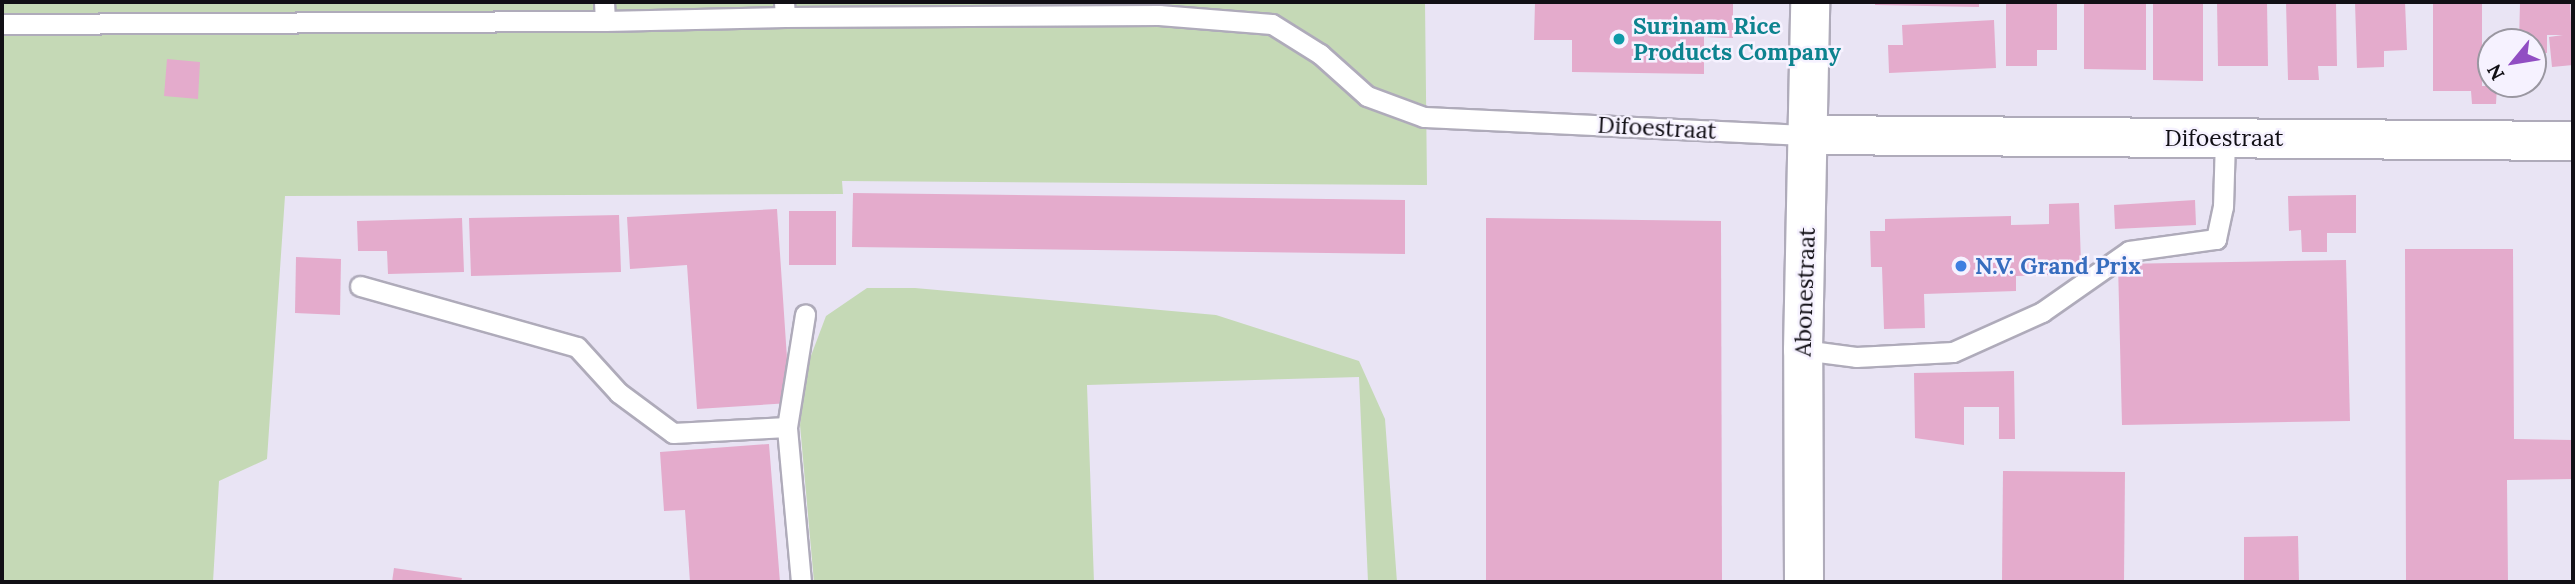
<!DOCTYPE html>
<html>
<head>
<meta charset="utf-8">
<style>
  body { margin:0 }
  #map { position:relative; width:2575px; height:584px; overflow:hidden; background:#e9e4f4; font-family:Lora,serif }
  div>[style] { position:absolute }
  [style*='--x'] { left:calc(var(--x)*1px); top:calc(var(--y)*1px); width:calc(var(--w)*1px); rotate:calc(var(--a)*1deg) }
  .green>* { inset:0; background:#c5d9b6 }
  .building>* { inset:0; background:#e4abcc }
  .roads { filter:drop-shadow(2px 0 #afabba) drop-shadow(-2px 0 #afabba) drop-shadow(0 2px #afabba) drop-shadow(0 -2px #afabba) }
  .service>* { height:19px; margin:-9.5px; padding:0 9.5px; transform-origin:9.5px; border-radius:9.5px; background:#fff }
  .minor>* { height:38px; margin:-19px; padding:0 19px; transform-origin:19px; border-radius:19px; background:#fff }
  .dots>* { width:19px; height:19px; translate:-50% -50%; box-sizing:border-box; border:4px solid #f6f2ff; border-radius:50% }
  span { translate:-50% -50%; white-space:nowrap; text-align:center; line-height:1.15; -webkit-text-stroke:5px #f6f2ff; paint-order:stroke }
  .culture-label { font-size:23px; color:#0d838f; font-weight:700 }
  .left { translate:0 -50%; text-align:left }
  .street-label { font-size:23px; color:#110f15 }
  .shop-label { font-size:23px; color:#366cbe; font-weight:700 }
  .frame { position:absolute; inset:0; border:4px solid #110f15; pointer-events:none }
  .north { position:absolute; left:2477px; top:28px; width:70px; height:70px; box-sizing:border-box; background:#f6f2ff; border:2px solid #9a97a1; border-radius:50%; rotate:240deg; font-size:19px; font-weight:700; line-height:28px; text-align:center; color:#110f15 }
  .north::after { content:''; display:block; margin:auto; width:24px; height:32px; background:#914ec3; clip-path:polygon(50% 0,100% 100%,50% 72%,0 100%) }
</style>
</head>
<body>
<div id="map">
  <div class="green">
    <div style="clip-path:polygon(2px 2px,1425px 2px,1427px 185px,842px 181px,843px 194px,285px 196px,267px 459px,219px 481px,213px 582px,2px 582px)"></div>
    <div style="clip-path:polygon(867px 288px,915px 288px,1216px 315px,1359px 361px,1385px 419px,1397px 582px,1368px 582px,1359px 377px,1087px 385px,1094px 582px,814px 582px,800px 425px,806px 369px,826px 316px)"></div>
  </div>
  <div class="building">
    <div style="clip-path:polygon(1535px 2px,1733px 2px,1733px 38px,1704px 37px,1704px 74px,1572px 72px,1572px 40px,1534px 40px)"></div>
    <div style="clip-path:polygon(1875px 2px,1979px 2px,1979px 7px,1875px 5px)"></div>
    <div style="clip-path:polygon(2006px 2px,2057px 2px,2057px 50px,2037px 50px,2037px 66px,2006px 66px)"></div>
    <div style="clip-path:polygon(2084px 2px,2146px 2px,2146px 70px,2084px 69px)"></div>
    <div style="clip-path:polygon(2153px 2px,2203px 2px,2203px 81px,2153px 80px)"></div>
    <div style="clip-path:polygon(2217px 2px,2267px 2px,2268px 66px,2218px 66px)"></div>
    <div style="clip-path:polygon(2286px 2px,2336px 2px,2337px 66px,2318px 66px,2319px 80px,2288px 80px)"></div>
    <div style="clip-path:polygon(2355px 2px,2405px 2px,2407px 50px,2384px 51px,2384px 67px,2357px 68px)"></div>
    <div style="clip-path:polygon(2433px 2px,2482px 2px,2482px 86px,2497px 86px,2496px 104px,2472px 104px,2471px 91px,2433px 91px)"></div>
    <div style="clip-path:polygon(2520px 2px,2570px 2px,2573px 65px,2552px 67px,2549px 37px,2563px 35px,2547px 35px,2547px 53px,2533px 52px,2533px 42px,2519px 42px)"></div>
    <div style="clip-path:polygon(1994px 20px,1996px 68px,1889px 73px,1888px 45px,1903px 45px,1902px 25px)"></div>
    <div style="clip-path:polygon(167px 59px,200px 62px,198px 99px,164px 96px)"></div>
    <div style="clip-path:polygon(853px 193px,1405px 200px,1405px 254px,852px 247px)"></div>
    <div style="clip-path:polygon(2356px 195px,2356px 233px,2327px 233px,2327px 252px,2302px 252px,2301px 230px,2289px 231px,2288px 196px)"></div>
    <div style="clip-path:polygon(2195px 200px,2196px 225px,2115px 229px,2114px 205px)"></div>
    <div style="clip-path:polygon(2079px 203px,2081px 264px,2050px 265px,2050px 275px,2016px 276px,2016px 291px,1924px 294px,1925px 328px,1884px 329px,1882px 267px,1871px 267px,1870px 231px,1885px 231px,1885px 219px,2011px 216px,2011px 225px,2049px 224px,2049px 204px)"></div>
    <div style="clip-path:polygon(777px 209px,790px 403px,697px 409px,687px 265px,630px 269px,627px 217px)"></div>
    <div style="clip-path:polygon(789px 211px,836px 211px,836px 265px,789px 265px)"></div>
    <div style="clip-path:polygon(619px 215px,621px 272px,471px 276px,469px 218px)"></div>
    <div style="clip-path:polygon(462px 218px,464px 272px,388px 274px,387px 251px,358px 251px,357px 221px)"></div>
    <div style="clip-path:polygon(1486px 218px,1721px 221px,1722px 582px,1486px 582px)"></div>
    <div style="clip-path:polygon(2405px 249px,2513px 249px,2514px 439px,2573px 440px,2573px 479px,2507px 480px,2508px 582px,2406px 582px)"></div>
    <div style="clip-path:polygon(296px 257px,341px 259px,340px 315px,295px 313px)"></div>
    <div style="clip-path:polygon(2346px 260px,2350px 421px,2122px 425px,2118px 264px)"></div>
    <div style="clip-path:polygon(2014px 371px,2015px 439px,1999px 439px,1999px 407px,1964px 407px,1964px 445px,1915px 438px,1914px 373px)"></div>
    <div style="clip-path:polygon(769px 444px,780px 582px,690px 582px,685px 510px,664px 511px,660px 452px)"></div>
    <div style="clip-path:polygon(2003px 471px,2125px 472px,2124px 582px,2002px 582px)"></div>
    <div style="clip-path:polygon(2298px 536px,2299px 582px,2244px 582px,2244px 537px)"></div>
    <div style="clip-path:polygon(394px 568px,462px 578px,461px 582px,392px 582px)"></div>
  </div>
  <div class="roads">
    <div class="service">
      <div style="--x:604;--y:2;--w:19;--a:87"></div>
      <div style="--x:605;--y:21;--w:180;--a:-1.3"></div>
      <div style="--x:784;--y:2;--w:15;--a:86"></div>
      <div style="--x:785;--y:17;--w:374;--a:-0.3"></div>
      <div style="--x:1159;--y:15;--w:113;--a:4.6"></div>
      <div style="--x:1272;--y:24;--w:57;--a:32"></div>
      <div style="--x:1320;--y:54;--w:63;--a:41.8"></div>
      <div style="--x:1367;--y:96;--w:61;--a:20.2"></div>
      <div style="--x:1424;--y:117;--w:387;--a:2.7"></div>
      <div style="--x:2;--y:24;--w:603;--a:-0.29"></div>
      <div style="--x:360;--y:286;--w:225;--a:15.7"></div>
      <div style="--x:577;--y:347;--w:62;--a:47.6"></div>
      <div style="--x:619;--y:393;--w:67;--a:36.5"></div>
      <div style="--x:673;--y:433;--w:114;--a:-3"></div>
      <div style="--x:1803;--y:350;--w:53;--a:7.5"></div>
      <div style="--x:1856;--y:357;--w:97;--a:-3"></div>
      <div style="--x:1953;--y:352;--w:98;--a:-24.2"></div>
      <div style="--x:2042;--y:312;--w:106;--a:-35"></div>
      <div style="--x:2129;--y:251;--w:88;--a:-7.9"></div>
      <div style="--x:2216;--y:239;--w:33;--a:-78"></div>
      <div style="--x:2223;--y:207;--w:69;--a:-88.3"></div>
      <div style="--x:801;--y:582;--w:156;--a:-95.2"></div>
      <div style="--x:787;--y:427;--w:114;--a:-80.9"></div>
    </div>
    <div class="minor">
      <div style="--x:1811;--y:135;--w:762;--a:0.45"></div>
      <div style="--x:1804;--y:582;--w:232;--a:-90.2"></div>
      <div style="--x:1803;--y:350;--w:348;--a:-88.8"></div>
    </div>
  </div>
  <div class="dots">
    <div style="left:1619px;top:39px;background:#0f9aa8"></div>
    <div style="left:1961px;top:266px;background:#3f7fe0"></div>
  </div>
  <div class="culture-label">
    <span class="left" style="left:1633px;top:39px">Surinam Rice<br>Products Company</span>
  </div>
  <div class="street-label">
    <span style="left:1657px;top:128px;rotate:3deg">Difoestraat</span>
    <span style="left:2224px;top:138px">Difoestraat</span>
    <span style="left:1805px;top:292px;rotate:-88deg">Abonestraat</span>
  </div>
  <div class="shop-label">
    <span class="left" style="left:1975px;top:266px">N.V. Grand Prix</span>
  </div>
  <div class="frame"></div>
  <div class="north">N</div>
</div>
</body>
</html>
